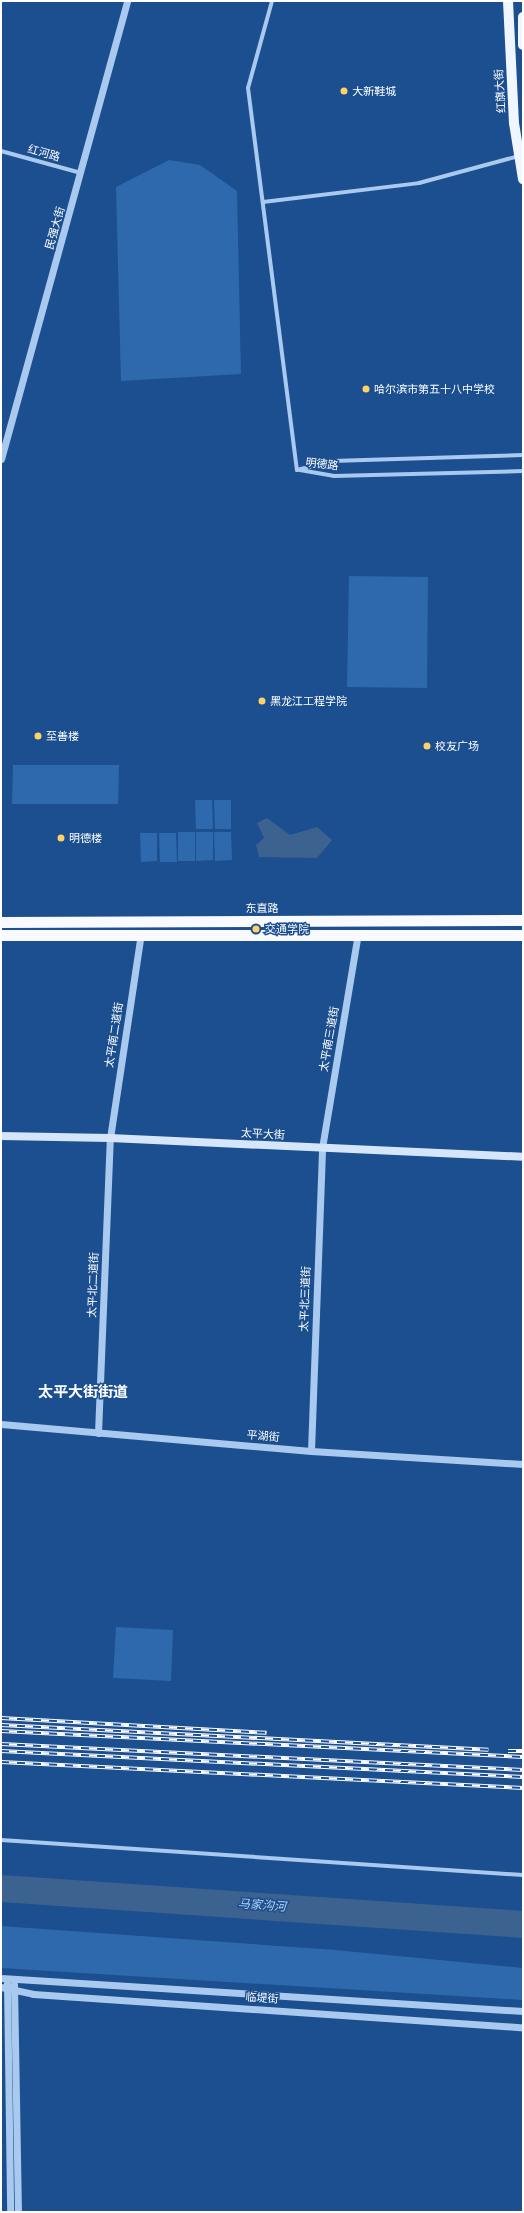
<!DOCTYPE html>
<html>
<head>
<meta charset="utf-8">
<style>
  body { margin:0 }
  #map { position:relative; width:524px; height:2213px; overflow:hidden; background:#1b4f8f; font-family:Arial,"Noto Sans SC",sans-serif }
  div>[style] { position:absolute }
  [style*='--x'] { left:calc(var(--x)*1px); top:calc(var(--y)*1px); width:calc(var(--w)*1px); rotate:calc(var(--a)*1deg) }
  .green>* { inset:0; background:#2e69ad }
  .water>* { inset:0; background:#3c6290 }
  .minor>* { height:4px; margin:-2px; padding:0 2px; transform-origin:2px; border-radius:2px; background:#a9c9ee }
  .tertiary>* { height:7px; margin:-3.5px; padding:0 3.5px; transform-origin:3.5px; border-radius:3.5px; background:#a9c9ee }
  .secondary>* { height:8px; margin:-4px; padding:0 4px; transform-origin:4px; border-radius:4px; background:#d6e6fa }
  .primary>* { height:10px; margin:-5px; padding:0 5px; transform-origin:5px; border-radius:5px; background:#f0f6ff }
  .trunk>* { height:11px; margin:-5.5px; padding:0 5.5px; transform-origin:5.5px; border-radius:5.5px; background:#f8faff }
  .rail>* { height:4px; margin-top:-2px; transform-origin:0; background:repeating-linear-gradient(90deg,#1b4f8f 0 8px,#fff 0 16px); box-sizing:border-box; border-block:1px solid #fff }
  .dots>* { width:11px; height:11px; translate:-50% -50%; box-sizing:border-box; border:2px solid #1b4f8f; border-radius:50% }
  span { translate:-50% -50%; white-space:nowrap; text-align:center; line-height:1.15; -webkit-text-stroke:3px #1b4f8f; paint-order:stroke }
  .poi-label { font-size:11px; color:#fff }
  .left { translate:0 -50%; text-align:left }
  .street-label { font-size:11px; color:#fff }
  .water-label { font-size:12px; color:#b5d3f5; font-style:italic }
  .district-label { font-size:15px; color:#fff; font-weight:700 }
  .frame { position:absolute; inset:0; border:2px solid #fff; pointer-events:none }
</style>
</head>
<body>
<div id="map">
  <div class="green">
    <div style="clip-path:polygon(169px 160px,200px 165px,237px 191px,241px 374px,121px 381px,116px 187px)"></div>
    <div style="clip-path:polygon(349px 576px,428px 577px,427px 688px,347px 687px)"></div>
    <div style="clip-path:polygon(13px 765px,119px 765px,118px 804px,12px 804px)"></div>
    <div style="clip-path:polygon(195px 800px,212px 800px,213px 829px,196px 829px)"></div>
    <div style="clip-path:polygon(214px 800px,231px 800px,231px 829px,215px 829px)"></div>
    <div style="clip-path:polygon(178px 832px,195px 832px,195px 861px,178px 861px)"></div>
    <div style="clip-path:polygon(196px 832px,213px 832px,213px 860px,196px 861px)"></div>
    <div style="clip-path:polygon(214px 832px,231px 832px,232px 860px,215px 861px)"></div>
    <div style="clip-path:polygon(140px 833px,157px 833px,157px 861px,141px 862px)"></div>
    <div style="clip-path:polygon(159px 833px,176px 833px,177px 862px,160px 862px)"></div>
    <div style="clip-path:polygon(116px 1627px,173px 1630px,171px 1681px,113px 1678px)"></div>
    <div style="clip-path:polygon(1px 1926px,335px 1950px,523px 1968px,523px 2000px,1px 1968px)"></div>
  </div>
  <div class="water">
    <div style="clip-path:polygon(267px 818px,290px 835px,317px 827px,332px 840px,317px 858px,259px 857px,256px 845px,264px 838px,257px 823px)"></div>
    <div style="clip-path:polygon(1px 1875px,523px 1911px,523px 1938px,1px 1902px)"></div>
  </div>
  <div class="minor">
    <div style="--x:272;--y:1;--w:90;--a:105.4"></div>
    <div style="--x:248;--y:88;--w:385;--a:82.7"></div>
    <div style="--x:1;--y:151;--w:83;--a:15.4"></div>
    <div style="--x:263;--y:202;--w:157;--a:-6.9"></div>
    <div style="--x:419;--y:183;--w:104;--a:-15.1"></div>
    <div style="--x:297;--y:470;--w:36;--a:-14"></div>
    <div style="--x:332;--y:461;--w:191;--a:-1.8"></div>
    <div style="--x:300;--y:470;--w:35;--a:10"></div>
    <div style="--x:334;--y:476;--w:189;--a:-1.5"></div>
    <div style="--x:1;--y:1840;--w:523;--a:3.84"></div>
  </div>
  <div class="tertiary">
    <div style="--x:1;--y:459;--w:475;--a:-74.6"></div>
    <div style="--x:1;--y:1424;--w:311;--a:5"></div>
    <div style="--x:311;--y:1451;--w:212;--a:3.5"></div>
    <div style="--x:98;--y:1433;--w:295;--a:-87.7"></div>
    <div style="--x:110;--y:1138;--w:206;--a:-81.4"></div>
    <div style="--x:311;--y:1451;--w:303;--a:-87.9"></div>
    <div style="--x:322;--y:1148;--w:217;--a:-80.5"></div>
    <div style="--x:1;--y:1978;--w:523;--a:3.62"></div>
    <div style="--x:7;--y:1983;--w:229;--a:89.2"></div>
    <div style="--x:14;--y:1984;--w:228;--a:89"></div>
    <div style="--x:1;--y:1987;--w:33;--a:12"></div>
    <div style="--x:33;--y:1994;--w:491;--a:3.9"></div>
  </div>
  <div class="secondary">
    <div style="--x:1;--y:1136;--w:109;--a:1.1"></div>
    <div style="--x:110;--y:1138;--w:413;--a:2.6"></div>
  </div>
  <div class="primary">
    <div style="--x:508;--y:1;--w:122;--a:87.2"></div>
    <div style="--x:514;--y:123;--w:57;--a:80.9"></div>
    <div style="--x:523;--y:17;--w:28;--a:90"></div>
  </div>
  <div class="trunk">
    <div style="--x:1;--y:922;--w:522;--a:-0.22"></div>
    <div style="--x:1;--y:935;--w:522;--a:0"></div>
  </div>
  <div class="rail">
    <div style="--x:1;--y:1718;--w:266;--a:3.2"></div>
    <div style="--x:1;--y:1725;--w:488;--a:2.9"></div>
    <div style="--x:1;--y:1731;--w:523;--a:2.85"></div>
    <div style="--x:1;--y:1744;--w:523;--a:2.85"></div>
    <div style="--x:1;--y:1751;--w:523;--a:2.85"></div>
    <div style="--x:508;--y:1751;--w:15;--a:0"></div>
    <div style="--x:1;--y:1762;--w:523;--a:2.85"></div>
  </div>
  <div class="dots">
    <div style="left:344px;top:91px;background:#ffd166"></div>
    <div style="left:366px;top:389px;background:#ffd166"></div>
    <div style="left:262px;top:701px;background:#ffd166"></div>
    <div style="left:38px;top:736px;background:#ffd166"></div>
    <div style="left:427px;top:746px;background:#ffd166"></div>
    <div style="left:61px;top:838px;background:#ffd166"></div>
    <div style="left:256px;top:929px;background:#ffd166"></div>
  </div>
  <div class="poi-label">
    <span class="left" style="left:352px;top:91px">大新鞋城</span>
    <span class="left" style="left:374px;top:389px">哈尔滨市第五十八中学校</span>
    <span class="left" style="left:270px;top:701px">黑龙江工程学院</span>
    <span class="left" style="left:46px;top:736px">至善楼</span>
    <span class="left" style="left:435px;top:746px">校友广场</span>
    <span class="left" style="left:69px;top:838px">明德楼</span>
    <span class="left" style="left:265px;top:929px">交通学院</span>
  </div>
  <div class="street-label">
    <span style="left:500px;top:91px;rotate:-94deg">红旗大街</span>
    <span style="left:44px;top:153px;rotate:16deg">红河路</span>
    <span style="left:55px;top:228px;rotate:-74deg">民强大街</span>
    <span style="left:322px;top:464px;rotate:7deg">明德路</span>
    <span style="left:262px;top:908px">东直路</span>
    <span style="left:114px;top:1035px;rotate:-81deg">太平南二道街</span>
    <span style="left:329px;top:1039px;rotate:-80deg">太平南三道街</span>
    <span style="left:263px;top:1134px;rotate:3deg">太平大街</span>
    <span style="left:93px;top:1285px;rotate:-88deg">太平北二道街</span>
    <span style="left:305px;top:1299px;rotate:-88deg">太平北三道街</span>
    <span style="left:263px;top:1436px;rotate:5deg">平湖街</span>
    <span style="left:262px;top:1998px;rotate:4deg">临堤街</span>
  </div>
  <div class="water-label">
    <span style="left:262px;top:1906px;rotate:4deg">马家沟河</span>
  </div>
  <div class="district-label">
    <span style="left:83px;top:1392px">太平大街街道</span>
  </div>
  <div class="frame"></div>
</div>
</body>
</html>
